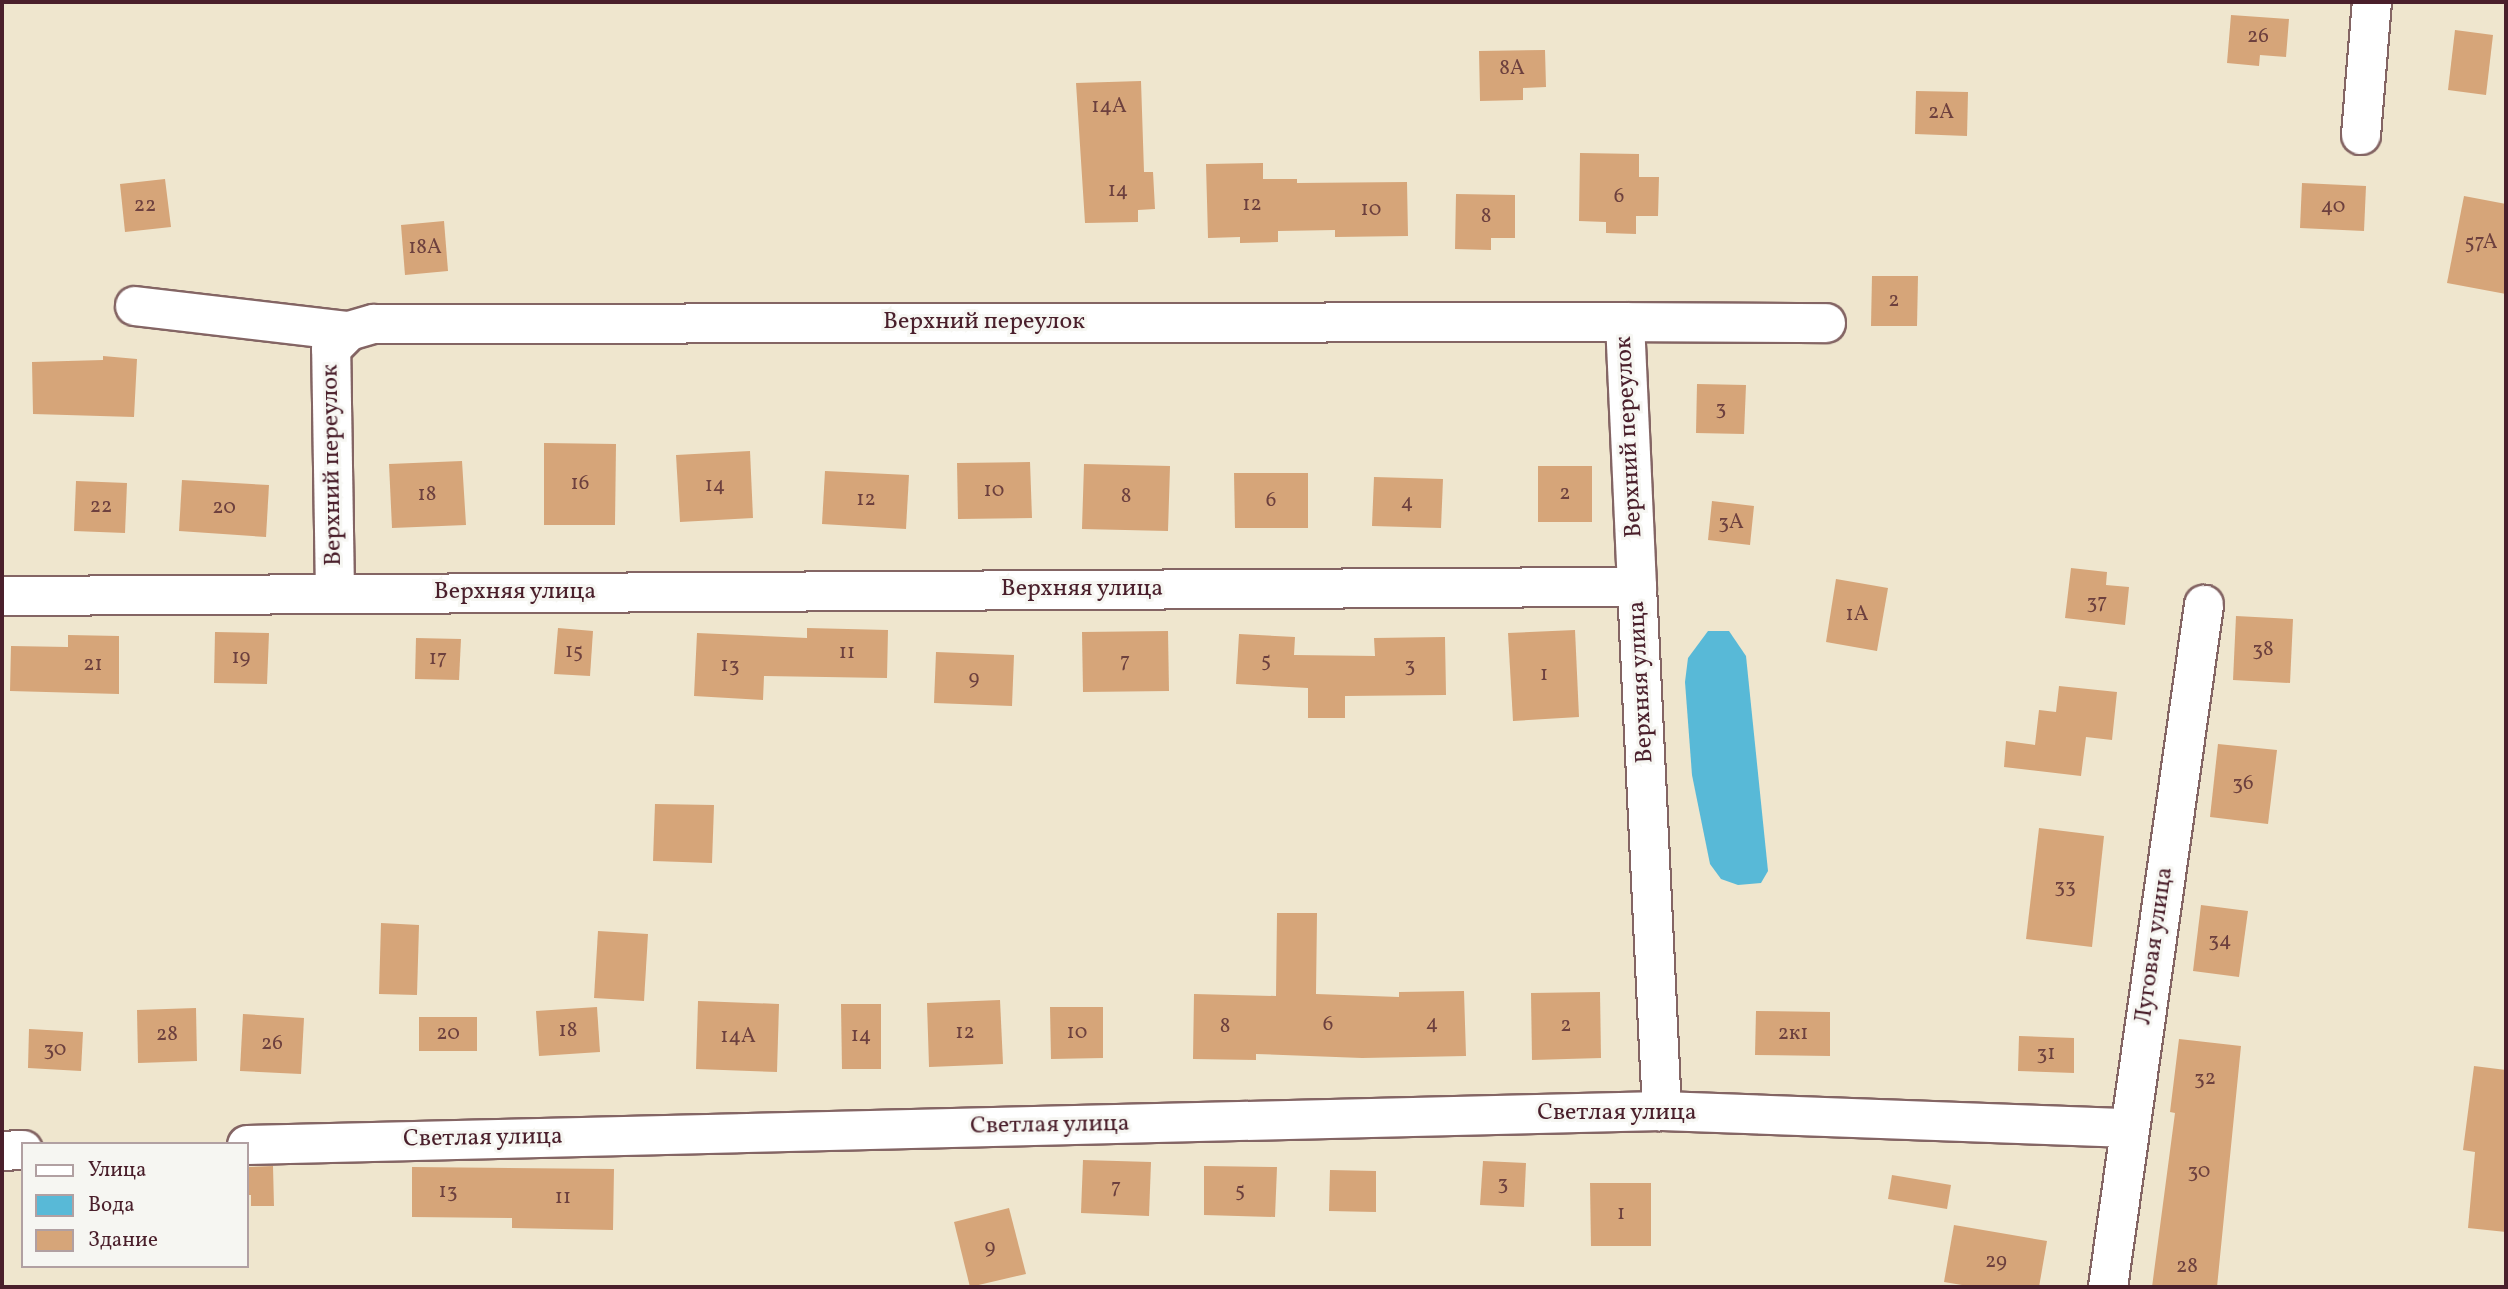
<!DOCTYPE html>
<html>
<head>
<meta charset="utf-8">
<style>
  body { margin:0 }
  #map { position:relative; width:2508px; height:1289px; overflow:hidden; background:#efe6ce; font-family:Vollkorn,serif }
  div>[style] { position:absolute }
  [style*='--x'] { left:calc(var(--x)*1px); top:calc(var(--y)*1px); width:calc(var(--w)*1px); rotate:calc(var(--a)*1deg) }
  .water>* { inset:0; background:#58b9d7 }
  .building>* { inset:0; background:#d6a579 }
  .roads { filter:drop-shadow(2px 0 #846564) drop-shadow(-2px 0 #846564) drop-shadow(0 2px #846564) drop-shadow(0 -2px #846564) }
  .minor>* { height:38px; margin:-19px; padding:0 19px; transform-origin:19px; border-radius:19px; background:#fff }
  span { translate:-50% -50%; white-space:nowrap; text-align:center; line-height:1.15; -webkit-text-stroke:6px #f6f6f2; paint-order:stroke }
  .number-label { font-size:21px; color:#6d403e }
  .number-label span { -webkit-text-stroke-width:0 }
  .street-label { font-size:24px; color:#4a1f2b }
  .frame { position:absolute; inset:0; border:4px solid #4a1f2b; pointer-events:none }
  .legend { position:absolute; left:21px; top:1142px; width:228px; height:126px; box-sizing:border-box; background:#f6f6f2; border:2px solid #b1a0a2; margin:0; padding:9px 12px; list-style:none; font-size:21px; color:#4a1f2b }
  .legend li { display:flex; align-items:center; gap:14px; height:35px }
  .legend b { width:35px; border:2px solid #b1a0a2 }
</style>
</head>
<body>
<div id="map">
  <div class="water">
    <div style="clip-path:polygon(1708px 631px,1729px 631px,1746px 656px,1768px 871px,1761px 883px,1738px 885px,1721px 879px,1710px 864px,1692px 775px,1685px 682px,1688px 658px)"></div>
  </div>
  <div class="building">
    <div style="clip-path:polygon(2231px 15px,2289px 19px,2286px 57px,2260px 55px,2259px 66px,2227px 63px)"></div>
    <div style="clip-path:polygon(2455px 30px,2493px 35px,2486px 95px,2448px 90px)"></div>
    <div style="clip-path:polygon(1545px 50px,1546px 87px,1523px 88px,1523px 100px,1480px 101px,1479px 51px)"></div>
    <div style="clip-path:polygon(1141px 81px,1144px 172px,1153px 172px,1155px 209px,1138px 210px,1138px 222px,1085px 223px,1076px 83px)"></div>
    <div style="clip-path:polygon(1916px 91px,1968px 92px,1967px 136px,1915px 134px)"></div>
    <div style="clip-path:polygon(1580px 153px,1639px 154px,1639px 177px,1659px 177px,1658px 216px,1636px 216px,1636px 234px,1606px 233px,1606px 222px,1579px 221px)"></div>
    <div style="clip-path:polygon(1263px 163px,1263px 179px,1297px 179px,1297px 183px,1407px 182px,1408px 236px,1335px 237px,1335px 230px,1278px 231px,1278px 242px,1240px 243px,1240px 237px,1208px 238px,1206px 164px)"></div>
    <div style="clip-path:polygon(165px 179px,171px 227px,125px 232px,120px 184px)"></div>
    <div style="clip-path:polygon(2302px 183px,2366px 186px,2364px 231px,2300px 228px)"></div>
    <div style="clip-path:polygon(1456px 194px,1515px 195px,1515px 238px,1491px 238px,1491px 250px,1455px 249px)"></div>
    <div style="clip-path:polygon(2464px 196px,2506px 204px,2506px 294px,2447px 283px)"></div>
    <div style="clip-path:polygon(444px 221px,448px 271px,405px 275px,401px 225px)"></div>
    <div style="clip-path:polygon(1872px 276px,1918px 276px,1917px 326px,1871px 326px)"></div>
    <div style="clip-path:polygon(103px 356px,137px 359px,134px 417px,33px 414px,32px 362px,103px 360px)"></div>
    <div style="clip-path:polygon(1697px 384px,1746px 385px,1744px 434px,1696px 433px)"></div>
    <div style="clip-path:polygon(544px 443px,616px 444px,615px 525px,544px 525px)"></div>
    <div style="clip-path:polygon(750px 451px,753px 518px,680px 522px,676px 455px)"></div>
    <div style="clip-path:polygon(462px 461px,466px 525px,392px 528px,389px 464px)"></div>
    <div style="clip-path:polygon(1030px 462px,1032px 518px,958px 519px,957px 463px)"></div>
    <div style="clip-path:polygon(1084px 464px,1170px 466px,1168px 531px,1082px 529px)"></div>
    <div style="clip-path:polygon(1538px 466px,1592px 466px,1592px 522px,1538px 522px)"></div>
    <div style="clip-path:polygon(825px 471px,909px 475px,906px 529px,822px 524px)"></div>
    <div style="clip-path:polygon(1234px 473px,1308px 473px,1308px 528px,1235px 528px)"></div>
    <div style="clip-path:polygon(1374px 477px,1443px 479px,1441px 528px,1372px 526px)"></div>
    <div style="clip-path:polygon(182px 480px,269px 485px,266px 537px,179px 531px)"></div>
    <div style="clip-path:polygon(76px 481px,127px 483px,125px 533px,74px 531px)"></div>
    <div style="clip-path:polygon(1712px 501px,1754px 506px,1750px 545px,1708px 540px)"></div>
    <div style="clip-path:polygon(2071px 568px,2107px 572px,2106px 585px,2129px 587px,2125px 625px,2065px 618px)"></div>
    <div style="clip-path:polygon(1836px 579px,1888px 588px,1877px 651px,1826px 642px)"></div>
    <div style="clip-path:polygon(2236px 616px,2293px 619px,2290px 683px,2233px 680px)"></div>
    <div style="clip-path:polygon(558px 628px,593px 631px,590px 676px,554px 674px)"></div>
    <div style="clip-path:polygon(807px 628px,888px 630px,887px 678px,764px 676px,763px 700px,694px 696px,697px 633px,807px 638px)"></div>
    <div style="clip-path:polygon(1575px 630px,1579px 717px,1513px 721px,1508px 633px)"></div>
    <div style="clip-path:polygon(1168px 631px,1169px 691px,1083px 692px,1082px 632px)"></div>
    <div style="clip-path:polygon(215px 632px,269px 633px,267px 684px,214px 683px)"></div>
    <div style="clip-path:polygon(1239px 634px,1295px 637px,1294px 655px,1375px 656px,1374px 638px,1445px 637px,1446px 695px,1345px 696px,1345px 718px,1308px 718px,1308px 688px,1236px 684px)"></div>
    <div style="clip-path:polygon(68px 635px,119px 636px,119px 694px,10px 691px,11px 646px,68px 647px)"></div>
    <div style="clip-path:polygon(416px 638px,461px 639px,459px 680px,415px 679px)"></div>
    <div style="clip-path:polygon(936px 652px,1014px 655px,1012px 706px,934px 703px)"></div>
    <div style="clip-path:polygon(2059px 686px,2117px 692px,2112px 740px,2086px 737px,2081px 776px,2004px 767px,2006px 741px,2035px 745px,2039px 710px,2056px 712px)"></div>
    <div style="clip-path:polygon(2218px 744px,2277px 750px,2268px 824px,2210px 817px)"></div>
    <div style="clip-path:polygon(655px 804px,714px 805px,712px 863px,653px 861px)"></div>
    <div style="clip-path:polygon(2039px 828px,2104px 836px,2092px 947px,2026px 939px)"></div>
    <div style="clip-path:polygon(2201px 905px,2248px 911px,2239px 977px,2193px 971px)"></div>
    <div style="clip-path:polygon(1277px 913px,1317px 913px,1316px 994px,1399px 997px,1399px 992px,1464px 991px,1466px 1056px,1362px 1058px,1256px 1054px,1256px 1060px,1193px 1059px,1194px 994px,1276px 996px)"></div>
    <div style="clip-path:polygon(381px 923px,419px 925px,417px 995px,379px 994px)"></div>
    <div style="clip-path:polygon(598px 931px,648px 934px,644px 1001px,594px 998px)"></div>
    <div style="clip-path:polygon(1600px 992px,1601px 1058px,1532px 1060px,1531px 993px)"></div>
    <div style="clip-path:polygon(1000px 1000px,1003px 1064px,929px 1067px,927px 1003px)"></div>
    <div style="clip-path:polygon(698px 1001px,779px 1004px,777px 1072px,696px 1069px)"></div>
    <div style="clip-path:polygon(841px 1004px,881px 1004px,881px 1069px,842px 1069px)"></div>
    <div style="clip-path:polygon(597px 1007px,600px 1052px,539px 1056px,536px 1011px)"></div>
    <div style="clip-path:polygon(1050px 1007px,1103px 1007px,1103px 1058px,1051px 1059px)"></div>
    <div style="clip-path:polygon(196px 1008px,197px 1061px,138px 1063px,137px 1010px)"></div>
    <div style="clip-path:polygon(1756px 1011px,1830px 1012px,1830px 1056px,1755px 1055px)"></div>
    <div style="clip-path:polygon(243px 1014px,304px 1018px,301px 1074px,240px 1071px)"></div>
    <div style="clip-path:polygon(419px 1017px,477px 1017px,477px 1051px,419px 1051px)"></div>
    <div style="clip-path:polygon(29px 1029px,83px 1032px,81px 1071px,28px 1068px)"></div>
    <div style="clip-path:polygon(2019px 1036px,2074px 1038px,2074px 1073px,2018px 1071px)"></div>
    <div style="clip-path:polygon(2179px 1039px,2241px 1046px,2217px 1287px,2152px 1287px,2175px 1113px,2170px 1112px)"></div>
    <div style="clip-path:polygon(2474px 1066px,2506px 1070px,2506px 1232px,2468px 1228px,2475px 1152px,2463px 1150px)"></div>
    <div style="clip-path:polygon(1083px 1160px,1151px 1162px,1149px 1216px,1081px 1213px)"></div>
    <div style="clip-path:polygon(1483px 1161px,1526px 1163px,1524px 1207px,1480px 1205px)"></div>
    <div style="clip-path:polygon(273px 1166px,274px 1206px,251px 1206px,251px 1195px,247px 1195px,247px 1167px)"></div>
    <div style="clip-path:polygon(1204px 1166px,1277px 1167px,1275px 1217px,1204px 1215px)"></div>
    <div style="clip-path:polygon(412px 1167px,614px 1169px,613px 1230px,512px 1228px,512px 1218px,412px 1217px)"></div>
    <div style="clip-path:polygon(1330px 1170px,1376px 1171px,1376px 1212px,1329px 1211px)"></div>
    <div style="clip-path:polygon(1892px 1175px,1951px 1185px,1947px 1209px,1888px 1199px)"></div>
    <div style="clip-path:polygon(1590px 1183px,1651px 1183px,1651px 1246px,1591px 1246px)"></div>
    <div style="clip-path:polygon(1009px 1208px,1026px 1274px,970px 1287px,954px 1222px)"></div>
    <div style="clip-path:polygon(1954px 1225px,2047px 1241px,2039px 1287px,1974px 1287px,1944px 1282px)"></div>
  </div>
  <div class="roads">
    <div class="minor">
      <div style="--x:2361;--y:135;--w:133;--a:-85.3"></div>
      <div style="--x:135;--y:306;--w:215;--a:6.7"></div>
      <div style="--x:1625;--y:322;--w:201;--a:0.3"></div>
      <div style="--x:335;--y:594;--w:245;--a:-90.9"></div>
      <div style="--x:331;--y:349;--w:25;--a:-45"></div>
      <div style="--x:349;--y:331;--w:26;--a:-16"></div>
      <div style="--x:374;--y:324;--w:1251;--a:-0.09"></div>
      <div style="--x:1625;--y:322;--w:265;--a:87.4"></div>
      <div style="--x:2;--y:596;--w:1635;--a:-0.32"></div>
      <div style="--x:1637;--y:587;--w:525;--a:87.27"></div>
      <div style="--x:247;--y:1145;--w:1415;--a:-1.38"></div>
      <div style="--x:1662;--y:1111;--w:467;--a:2.1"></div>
      <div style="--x:2;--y:1151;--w:21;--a:-3"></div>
      <div style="--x:2108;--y:1287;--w:689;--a:-81.99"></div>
    </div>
  </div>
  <div class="number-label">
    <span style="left:2258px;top:37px">26</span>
    <span style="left:1512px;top:69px">8А</span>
    <span style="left:1109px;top:107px">14А</span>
    <span style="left:1941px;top:113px">2А</span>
    <span style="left:1118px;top:191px">14</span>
    <span style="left:1619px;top:197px">6</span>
    <span style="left:1252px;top:205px">12</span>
    <span style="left:145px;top:206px">22</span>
    <span style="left:2333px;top:207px">40</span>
    <span style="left:1371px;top:210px">10</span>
    <span style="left:1486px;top:217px">8</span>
    <span style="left:2481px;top:243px">57А</span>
    <span style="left:425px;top:248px">18А</span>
    <span style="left:1894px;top:301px">2</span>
    <span style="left:1721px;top:409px">3</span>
    <span style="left:580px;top:484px">16</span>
    <span style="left:715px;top:486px">14</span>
    <span style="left:994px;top:491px">10</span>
    <span style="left:1565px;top:494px">2</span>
    <span style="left:427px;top:495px">18</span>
    <span style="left:1126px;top:497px">8</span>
    <span style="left:866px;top:500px">12</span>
    <span style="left:1271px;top:501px">6</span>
    <span style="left:1407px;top:503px">4</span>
    <span style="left:101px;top:507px">22</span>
    <span style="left:224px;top:508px">20</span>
    <span style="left:1731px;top:523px">3А</span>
    <span style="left:2097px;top:603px">37</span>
    <span style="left:1857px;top:615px">1А</span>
    <span style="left:2263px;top:650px">38</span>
    <span style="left:574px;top:652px">15</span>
    <span style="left:847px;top:653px">11</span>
    <span style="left:241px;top:658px">19</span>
    <span style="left:438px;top:659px">17</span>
    <span style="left:1266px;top:661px">5</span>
    <span style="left:1125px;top:662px">7</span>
    <span style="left:93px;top:665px">21</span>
    <span style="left:730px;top:666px">13</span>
    <span style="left:1410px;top:666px">3</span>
    <span style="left:1544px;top:675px">1</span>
    <span style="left:974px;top:679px">9</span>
    <span style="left:2243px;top:784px">36</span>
    <span style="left:2065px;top:887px">33</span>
    <span style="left:2220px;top:941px">34</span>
    <span style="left:1432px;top:1024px">4</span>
    <span style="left:1328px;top:1025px">6</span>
    <span style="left:1566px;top:1026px">2</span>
    <span style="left:1225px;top:1027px">8</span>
    <span style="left:568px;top:1031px">18</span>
    <span style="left:965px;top:1033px">12</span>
    <span style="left:1077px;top:1033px">10</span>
    <span style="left:448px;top:1034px">20</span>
    <span style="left:1793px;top:1034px">2к1</span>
    <span style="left:167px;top:1035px">28</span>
    <span style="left:861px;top:1036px">14</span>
    <span style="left:738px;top:1037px">14А</span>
    <span style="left:272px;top:1044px">26</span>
    <span style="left:55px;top:1050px">30</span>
    <span style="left:2046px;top:1054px">31</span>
    <span style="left:2205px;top:1079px">32</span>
    <span style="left:2199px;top:1172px">30</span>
    <span style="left:1503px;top:1184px">3</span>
    <span style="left:1116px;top:1188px">7</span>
    <span style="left:1240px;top:1191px">5</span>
    <span style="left:448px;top:1192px">13</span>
    <span style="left:563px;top:1198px">11</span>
    <span style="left:1621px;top:1214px">1</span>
    <span style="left:990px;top:1248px">9</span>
    <span style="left:1996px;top:1262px">29</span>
    <span style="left:2187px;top:1267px">28</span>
  </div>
  <div class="street-label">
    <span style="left:984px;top:323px">Верхний переулок</span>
    <span style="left:1630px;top:437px;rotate:-93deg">Верхний переулок</span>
    <span style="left:333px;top:465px;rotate:-91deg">Верхний переулок</span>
    <span style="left:1082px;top:590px">Верхняя улица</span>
    <span style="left:515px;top:593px">Верхняя улица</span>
    <span style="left:1642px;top:682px;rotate:-93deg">Верхняя улица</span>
    <span style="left:2155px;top:946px;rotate:-82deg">Луговая улица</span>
    <span style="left:1617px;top:1114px">Светлая улица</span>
    <span style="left:1050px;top:1126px;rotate:-1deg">Светлая улица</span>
    <span style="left:483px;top:1139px;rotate:-1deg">Светлая улица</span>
  </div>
  <div class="frame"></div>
  <ul class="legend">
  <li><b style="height:9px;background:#fff"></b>Улица</li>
  <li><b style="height:19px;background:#58b9d7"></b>Вода</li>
  <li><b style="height:19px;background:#d6a579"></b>Здание</li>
  </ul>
</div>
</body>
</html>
